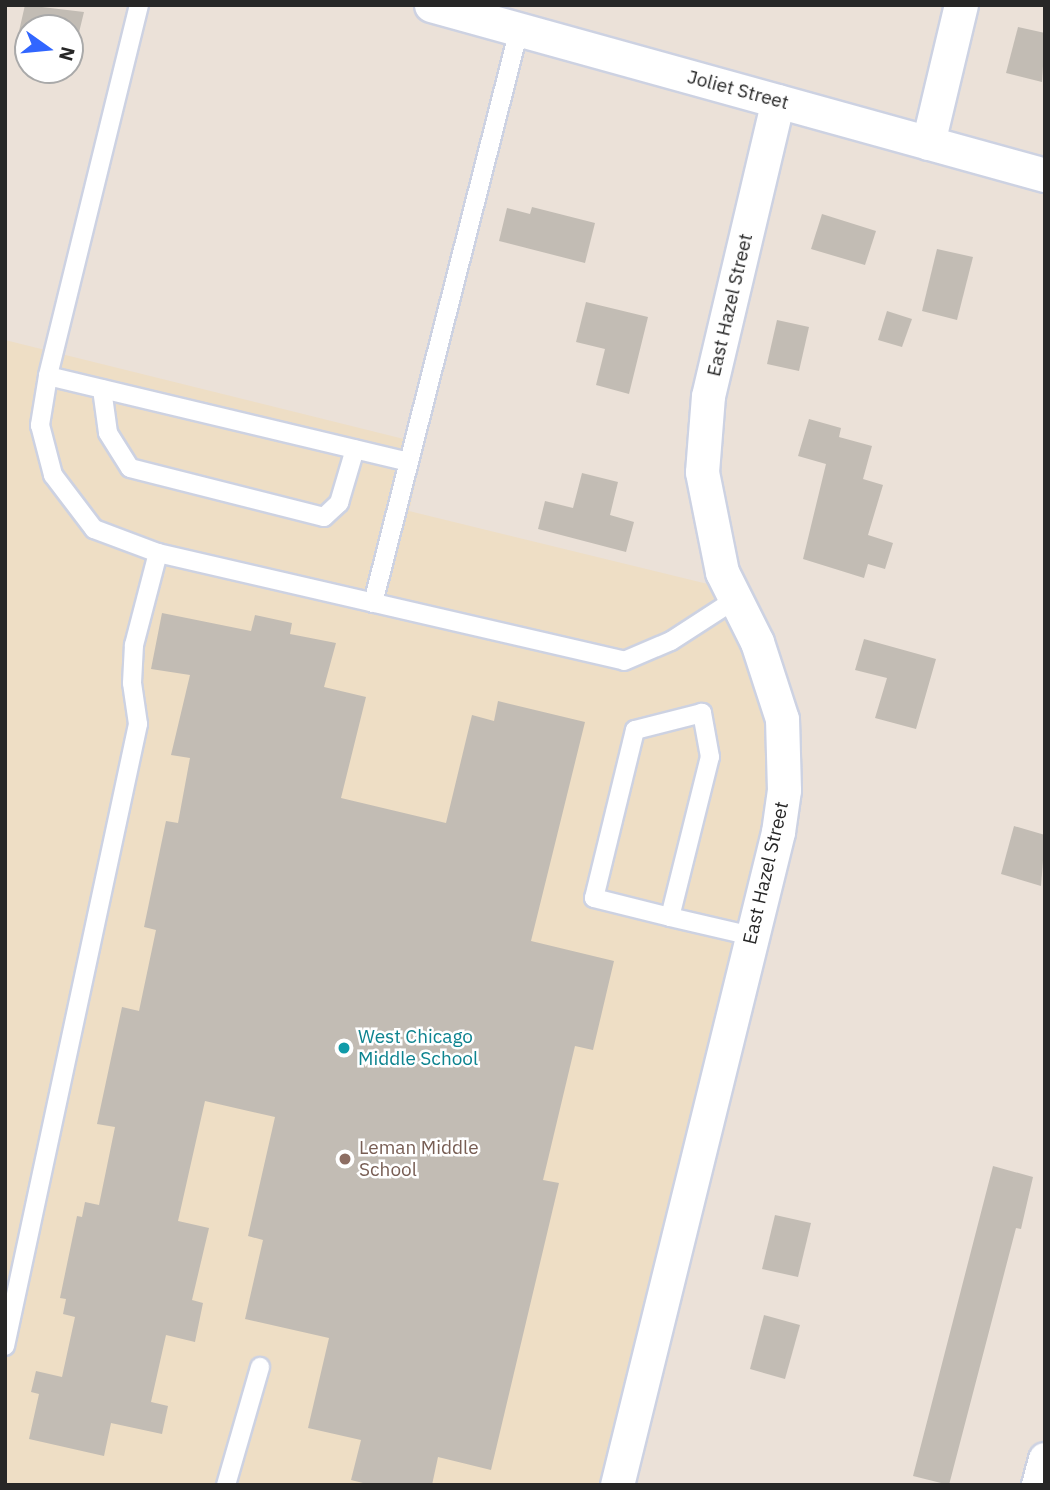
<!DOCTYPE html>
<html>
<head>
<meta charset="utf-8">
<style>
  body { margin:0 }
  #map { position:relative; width:1050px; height:1490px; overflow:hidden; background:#ebe1d8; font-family:"IBM Plex Sans",sans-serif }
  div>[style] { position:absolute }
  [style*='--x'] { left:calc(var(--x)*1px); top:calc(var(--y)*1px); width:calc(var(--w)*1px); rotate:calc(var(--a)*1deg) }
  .education>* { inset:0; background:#eedec5 }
  .building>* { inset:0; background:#c2bcb4 }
  .roads { filter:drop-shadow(2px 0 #cdd2e2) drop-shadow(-2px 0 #cdd2e2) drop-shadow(0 2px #cdd2e2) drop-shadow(0 -2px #cdd2e2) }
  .service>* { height:18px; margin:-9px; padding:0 9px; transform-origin:9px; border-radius:9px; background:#fff }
  .minor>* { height:33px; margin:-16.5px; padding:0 16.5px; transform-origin:16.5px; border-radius:16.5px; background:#fff }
  .dots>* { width:19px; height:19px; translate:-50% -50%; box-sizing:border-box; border:4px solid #fff; border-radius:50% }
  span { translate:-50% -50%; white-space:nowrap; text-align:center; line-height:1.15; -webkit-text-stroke:5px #fff; paint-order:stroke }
  .street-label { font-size:19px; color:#272727 }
  .culture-label { font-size:19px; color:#0d838f }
  .left { translate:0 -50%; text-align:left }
  .education-label { font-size:19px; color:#785e54 }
  .frame { position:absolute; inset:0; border:7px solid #272727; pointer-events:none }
  .north { position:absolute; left:14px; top:14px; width:70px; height:70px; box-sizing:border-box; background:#fff; border:2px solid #a9a9a9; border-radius:50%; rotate:105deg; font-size:19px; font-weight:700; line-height:28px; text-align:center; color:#272727 }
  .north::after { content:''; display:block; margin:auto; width:24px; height:32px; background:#3166ff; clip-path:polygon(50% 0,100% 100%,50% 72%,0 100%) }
</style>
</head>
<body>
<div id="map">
  <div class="education">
    <div style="clip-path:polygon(5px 340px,424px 444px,409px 511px,716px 586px,760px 682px,774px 752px,766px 833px,604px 1485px,5px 1485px)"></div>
  </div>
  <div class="building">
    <div style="clip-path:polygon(25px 5px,84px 12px,74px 53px,70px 52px,70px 28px,28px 28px,28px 42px,17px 40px)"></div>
    <div style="clip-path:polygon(1018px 27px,1045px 33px,1042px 82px,1006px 73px)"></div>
    <div style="clip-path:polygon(532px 207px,595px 223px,585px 263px,499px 241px,507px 208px,530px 214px)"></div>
    <div style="clip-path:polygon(822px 214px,876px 231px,865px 265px,811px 249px)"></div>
    <div style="clip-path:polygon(937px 249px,973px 257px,957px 320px,922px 311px)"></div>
    <div style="clip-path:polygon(586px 302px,648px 317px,629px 394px,596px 385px,605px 349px,576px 342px)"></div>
    <div style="clip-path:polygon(887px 311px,912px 319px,902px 347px,878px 340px)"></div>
    <div style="clip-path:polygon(777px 320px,809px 327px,799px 371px,767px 364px)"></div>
    <div style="clip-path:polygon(809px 419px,841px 428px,839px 437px,872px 446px,863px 479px,883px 485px,868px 535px,893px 543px,885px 569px,868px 564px,864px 578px,803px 559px,826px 464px,798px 456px)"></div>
    <div style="clip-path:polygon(582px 473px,618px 482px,610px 515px,634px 522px,626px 552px,538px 529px,545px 501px,573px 508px)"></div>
    <div style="clip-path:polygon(162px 613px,251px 631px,255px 615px,292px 623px,290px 634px,336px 643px,324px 687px,366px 697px,341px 798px,446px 823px,472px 715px,494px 721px,498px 701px,585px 722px,531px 941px,614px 961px,593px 1050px,575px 1046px,543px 1180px,559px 1183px,491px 1470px,438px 1457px,432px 1485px,371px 1485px,351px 1480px,361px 1440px,308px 1428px,329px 1338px,245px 1319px,263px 1240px,248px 1236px,275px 1117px,205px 1101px,178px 1221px,209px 1228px,192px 1300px,203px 1303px,195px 1342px,166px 1335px,151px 1402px,168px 1406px,162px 1434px,111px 1423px,104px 1456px,29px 1439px,39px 1394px,31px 1392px,36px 1371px,62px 1377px,75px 1317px,63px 1314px,66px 1299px,60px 1298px,77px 1216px,82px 1217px,85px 1202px,99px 1205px,115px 1127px,97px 1124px,122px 1007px,139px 1011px,156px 930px,144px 927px,166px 821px,178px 823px,190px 758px,171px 755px,190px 675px,151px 669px)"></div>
    <div style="clip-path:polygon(864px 639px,936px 659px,916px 729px,875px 718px,887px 678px,855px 670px)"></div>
    <div style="clip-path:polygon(1014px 826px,1045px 835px,1041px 886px,1001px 874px)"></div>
    <div style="clip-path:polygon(993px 1166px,1033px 1177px,1021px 1229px,1016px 1228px,949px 1485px,913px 1476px)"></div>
    <div style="clip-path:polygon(775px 1215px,811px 1223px,798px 1277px,762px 1269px)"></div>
    <div style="clip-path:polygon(764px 1315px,800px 1325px,785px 1379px,750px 1369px)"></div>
  </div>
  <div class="roads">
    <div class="service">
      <div style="--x:139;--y:5;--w:382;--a:103.8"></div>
      <div style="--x:48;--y:376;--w:50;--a:99.3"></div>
      <div style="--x:40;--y:425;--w:52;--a:75.4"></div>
      <div style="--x:53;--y:475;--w:68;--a:52.8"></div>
      <div style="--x:94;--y:529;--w:68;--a:20.6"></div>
      <div style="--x:158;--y:553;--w:478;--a:13"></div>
      <div style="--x:624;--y:661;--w:51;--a:-23.1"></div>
      <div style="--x:671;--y:641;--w:77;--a:-32.9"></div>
      <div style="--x:48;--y:376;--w:371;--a:13.4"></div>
      <div style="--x:102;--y:389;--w:44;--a:82.2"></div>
      <div style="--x:108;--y:433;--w:41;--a:57.8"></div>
      <div style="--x:130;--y:468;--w:200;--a:14.2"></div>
      <div style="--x:324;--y:517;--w:21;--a:-43"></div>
      <div style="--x:339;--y:503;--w:56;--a:-73.5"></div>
      <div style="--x:373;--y:603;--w:591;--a:-75.71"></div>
      <div style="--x:670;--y:917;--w:165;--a:-76"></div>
      <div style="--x:710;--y:757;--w:45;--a:-100.3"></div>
      <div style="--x:702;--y:713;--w:69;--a:165.8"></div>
      <div style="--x:635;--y:730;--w:173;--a:103.7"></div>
      <div style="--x:594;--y:898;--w:78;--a:14"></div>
      <div style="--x:670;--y:917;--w:84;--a:13"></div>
      <div style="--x:5;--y:1346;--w:636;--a:-77.93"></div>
      <div style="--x:138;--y:724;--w:41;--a:-98.3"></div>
      <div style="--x:132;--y:683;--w:38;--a:-87"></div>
      <div style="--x:134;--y:645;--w:95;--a:-75.4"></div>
      <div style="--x:226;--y:1485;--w:123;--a:-73.9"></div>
    </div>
    <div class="minor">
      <div style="--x:431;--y:5;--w:637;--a:15.48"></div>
      <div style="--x:928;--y:143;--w:142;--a:-76.6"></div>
      <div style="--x:617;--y:1485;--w:673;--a:-76.15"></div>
      <div style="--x:778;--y:832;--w:42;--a:-81.9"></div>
      <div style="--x:784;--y:790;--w:71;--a:-91.6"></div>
      <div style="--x:782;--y:719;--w:81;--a:-108"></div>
      <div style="--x:757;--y:642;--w:78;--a:-116.6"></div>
      <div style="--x:722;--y:572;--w:102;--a:-101.3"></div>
      <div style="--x:702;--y:472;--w:76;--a:-85.5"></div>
      <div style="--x:708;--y:396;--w:303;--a:-76.7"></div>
      <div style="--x:1038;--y:1485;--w:27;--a:-75"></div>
    </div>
  </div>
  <div class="dots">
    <div style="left:344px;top:1048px;background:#0f9aa8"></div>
    <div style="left:345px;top:1159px;background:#8d6e63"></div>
  </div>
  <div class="street-label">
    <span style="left:738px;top:90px;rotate:15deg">Joliet Street</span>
    <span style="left:730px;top:305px;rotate:-77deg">East Hazel Street</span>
    <span style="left:766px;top:873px;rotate:-77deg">East Hazel Street</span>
  </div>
  <div class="culture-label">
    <span class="left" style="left:358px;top:1048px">West Chicago<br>Middle School</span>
  </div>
  <div class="education-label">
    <span class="left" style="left:359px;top:1159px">Leman Middle<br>School</span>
  </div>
  <div class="frame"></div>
  <div class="north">N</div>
</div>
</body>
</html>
